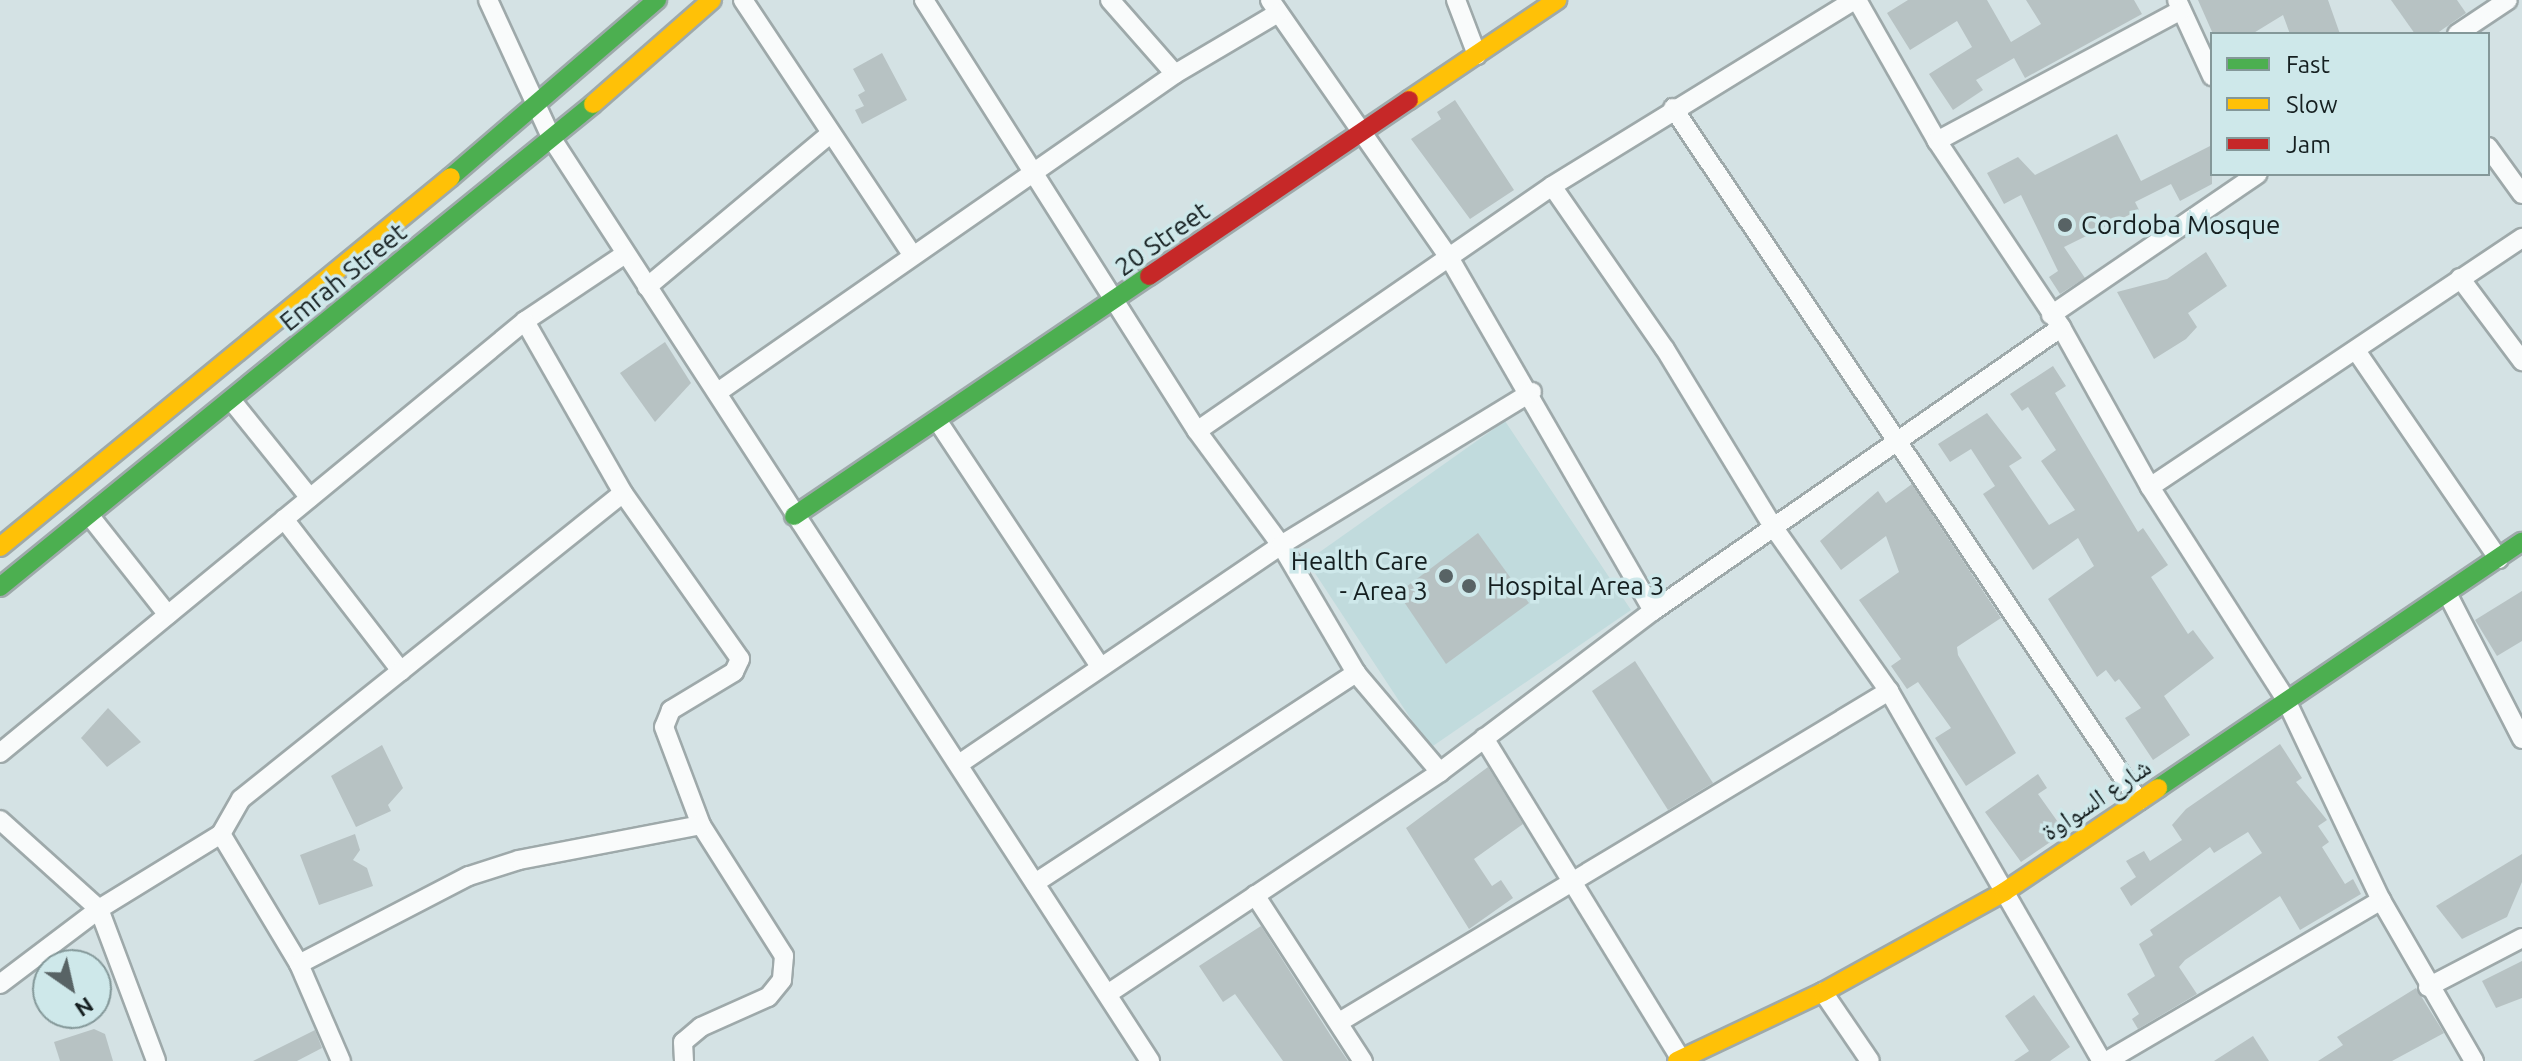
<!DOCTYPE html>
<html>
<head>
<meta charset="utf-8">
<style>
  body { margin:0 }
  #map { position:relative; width:2522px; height:1061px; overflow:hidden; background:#d4e2e4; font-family:Ubuntu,"Noto Naskh Arabic",sans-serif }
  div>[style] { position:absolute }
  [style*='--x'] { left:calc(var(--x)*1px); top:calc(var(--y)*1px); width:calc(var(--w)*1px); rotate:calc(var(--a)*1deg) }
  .built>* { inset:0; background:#c1dbdd }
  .building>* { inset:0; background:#b7c2c3 }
  .roads { filter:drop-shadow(2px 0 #9ea9aa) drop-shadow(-2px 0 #9ea9aa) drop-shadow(0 2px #9ea9aa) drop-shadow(0 -2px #9ea9aa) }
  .street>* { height:18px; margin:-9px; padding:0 9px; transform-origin:9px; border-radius:9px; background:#f9fbfb }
  .fast>* { height:18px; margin:-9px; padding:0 9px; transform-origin:9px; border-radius:9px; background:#4caf50 }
  .slow>* { height:18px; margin:-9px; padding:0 9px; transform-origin:9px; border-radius:9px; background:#ffc107 }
  .jam>* { height:18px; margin:-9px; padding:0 9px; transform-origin:9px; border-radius:9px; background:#c62828 }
  .dots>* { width:22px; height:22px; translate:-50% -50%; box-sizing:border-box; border:4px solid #cee8ea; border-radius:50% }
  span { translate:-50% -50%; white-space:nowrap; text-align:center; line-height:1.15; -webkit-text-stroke:7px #cee8ea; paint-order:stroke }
  .poi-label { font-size:26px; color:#151f20 }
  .left { translate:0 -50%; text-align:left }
  .right { translate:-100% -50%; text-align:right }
  .street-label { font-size:26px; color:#151f20 }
  .legend { position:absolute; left:2210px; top:32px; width:280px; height:144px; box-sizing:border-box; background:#cee8ea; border:2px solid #849899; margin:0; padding:10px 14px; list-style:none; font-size:24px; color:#151f20 }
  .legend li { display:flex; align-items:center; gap:16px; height:40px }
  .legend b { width:40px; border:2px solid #849899 }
  .north { position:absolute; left:32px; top:949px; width:80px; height:80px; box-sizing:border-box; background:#cee8ea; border:2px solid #849899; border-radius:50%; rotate:146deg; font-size:22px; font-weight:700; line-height:32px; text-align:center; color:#151f20 }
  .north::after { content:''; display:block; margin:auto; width:28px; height:36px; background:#586365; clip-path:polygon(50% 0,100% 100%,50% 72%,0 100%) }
</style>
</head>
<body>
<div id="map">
  <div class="built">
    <div style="clip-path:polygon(1505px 421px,1631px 610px,1430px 748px,1307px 561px)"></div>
  </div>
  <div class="building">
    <div style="clip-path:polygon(1908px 0,1987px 0,2011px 42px,2041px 24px,2026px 0,2134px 0,2142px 14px,2025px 78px,2014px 58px,1976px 80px,1983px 90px,1953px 110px,1929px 74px,1972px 47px,1957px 21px,1910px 50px,1887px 13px)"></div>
    <div style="clip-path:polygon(2198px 0,2328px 0,2340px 34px,2290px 34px,2283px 15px,2252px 34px,2213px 34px)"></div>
    <div style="clip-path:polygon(2391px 0,2457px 0,2466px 13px,2436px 34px,2415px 34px)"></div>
    <div style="clip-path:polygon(882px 53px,907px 100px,862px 124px,855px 110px,864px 106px,858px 95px,865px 91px,853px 69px)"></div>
    <div style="clip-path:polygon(1455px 100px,1514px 190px,1470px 219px,1411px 139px,1441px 119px,1437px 112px)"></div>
    <div style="clip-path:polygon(2117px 134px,2141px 181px,2212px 145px,2212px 184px,2180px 201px,2171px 184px,2135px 202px,2139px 210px,2064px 247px,2085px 278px,2060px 294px,2049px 277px,2058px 271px,2021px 195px,2004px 204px,1987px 173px,2018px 157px,2035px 175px)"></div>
    <div style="clip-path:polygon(2206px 252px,2227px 286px,2188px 313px,2197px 327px,2186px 339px,2154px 359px,2117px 292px,2167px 279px)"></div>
    <div style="clip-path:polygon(665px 342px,691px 383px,655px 422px,620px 373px)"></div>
    <div style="clip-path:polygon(2053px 366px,2066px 386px,2055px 393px,2138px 532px,2143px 528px,2168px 565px,2151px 577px,2188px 634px,2193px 630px,2214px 658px,2164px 696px,2190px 735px,2153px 760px,2125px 718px,2141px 708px,2119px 679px,2115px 682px,2106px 670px,2097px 677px,2048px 599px,2094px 566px,2078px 538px,2033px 570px,1983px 494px,1995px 486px,1971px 449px,1950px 462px,1938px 444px,1987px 413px,2022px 458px,2009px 466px,2049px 525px,2075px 510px,2041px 461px,2056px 450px,2028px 407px,2022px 411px,2010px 394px)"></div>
    <div style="clip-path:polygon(1912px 484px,2001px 618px,1957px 647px,1958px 655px,2016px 753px,1966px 786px,1935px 738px,1951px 728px,1918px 682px,1907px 689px,1891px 666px,1901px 659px,1859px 600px,1899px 572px,1886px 536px,1841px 570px,1820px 541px,1878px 491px,1886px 503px)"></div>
    <div style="clip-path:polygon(1478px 533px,1529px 603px,1446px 664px,1398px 593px)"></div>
    <div style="clip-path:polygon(2522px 591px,2522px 641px,2497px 656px,2475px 620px)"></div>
    <div style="clip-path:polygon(1635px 661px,1713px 783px,1668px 810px,1592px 691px)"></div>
    <div style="clip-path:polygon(108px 708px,141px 742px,107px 767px,81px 738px)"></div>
    <div style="clip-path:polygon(2280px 744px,2302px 778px,2296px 782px,2327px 820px,2318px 826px,2329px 842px,2322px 847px,2345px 884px,2353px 879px,2361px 894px,2300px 930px,2280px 896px,2185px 960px,2179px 967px,2197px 994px,2138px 1029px,2132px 1019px,2139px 1014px,2127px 994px,2155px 976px,2139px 944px,2153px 935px,2150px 930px,2262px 853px,2248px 832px,2214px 853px,2210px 847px,2131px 906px,2120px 888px,2136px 877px,2126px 861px,2144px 851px,2150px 861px,2182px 840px,2172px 825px,2186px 809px)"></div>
    <div style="clip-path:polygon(382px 745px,403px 788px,388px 805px,391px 811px,356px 827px,331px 776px)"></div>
    <div style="clip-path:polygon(1488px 767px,1523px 824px,1474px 859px,1492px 886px,1501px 880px,1513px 898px,1469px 929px,1406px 828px)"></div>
    <div style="clip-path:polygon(2038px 774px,2047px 788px,2038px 794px,2065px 832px,2021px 862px,1985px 812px)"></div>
    <div style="clip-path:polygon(355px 834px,360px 850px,353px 860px,367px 868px,373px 886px,319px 905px,300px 855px)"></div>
    <div style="clip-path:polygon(2522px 854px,2522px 882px,2507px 917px,2462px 939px,2436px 906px)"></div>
    <div style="clip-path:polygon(1261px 926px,1331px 1036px,1348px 1061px,1283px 1061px,1235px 994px,1223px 1002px,1199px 966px)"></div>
    <div style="clip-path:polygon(2522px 961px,2522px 998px,2496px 1008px,2482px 981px)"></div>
    <div style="clip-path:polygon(2416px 988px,2444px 1033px,2392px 1061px,2318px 1061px,2343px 1045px,2337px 1037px)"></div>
    <div style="clip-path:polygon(2034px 995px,2070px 1047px,2050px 1061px,2014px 1061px,2029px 1051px,2005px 1016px)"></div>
    <div style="clip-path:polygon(94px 1029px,105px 1034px,113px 1061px,60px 1061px,54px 1042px)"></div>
    <div style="clip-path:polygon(315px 1030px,322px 1048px,297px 1061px,253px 1061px)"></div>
    <div style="clip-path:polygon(2253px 1036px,2269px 1061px,2214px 1061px)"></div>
  </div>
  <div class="roads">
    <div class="street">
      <div style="--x:488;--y:0;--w:153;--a:65.3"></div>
      <div style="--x:552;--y:139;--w:1099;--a:57.03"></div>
      <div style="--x:743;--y:0;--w:305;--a:56.4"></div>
      <div style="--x:924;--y:0;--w:510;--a:57.65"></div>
      <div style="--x:1197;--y:431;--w:142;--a:53.6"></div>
      <div style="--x:1281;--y:545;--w:148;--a:59.6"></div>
      <div style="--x:1356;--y:673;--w:130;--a:49.7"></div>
      <div style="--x:1110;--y:0;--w:98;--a:48.7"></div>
      <div style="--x:1270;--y:0;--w:315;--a:55.2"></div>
      <div style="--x:1450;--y:259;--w:406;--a:60"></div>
      <div style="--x:1456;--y:0;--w:59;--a:69.1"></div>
      <div style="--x:1857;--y:0;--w:162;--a:60.4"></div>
      <div style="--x:1937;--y:141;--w:224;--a:56.3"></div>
      <div style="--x:2061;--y:327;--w:183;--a:60.9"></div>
      <div style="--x:2150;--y:487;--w:253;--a:57.4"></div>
      <div style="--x:2286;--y:700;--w:221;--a:64.6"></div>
      <div style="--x:2381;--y:900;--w:186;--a:60"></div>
      <div style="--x:2177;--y:0;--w:84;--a:65.3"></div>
      <div style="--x:2457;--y:34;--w:61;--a:-33.7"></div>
      <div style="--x:1673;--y:108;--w:835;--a:56.08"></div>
      <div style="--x:1937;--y:141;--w:277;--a:-28.2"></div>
      <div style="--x:2488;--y:147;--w:58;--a:54.1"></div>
      <div style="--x:1552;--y:186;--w:198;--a:55.3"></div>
      <div style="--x:1665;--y:349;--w:210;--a:58.7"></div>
      <div style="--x:1774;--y:528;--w:199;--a:54.8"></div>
      <div style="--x:1889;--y:691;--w:427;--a:60.1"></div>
      <div style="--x:2460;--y:278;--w:104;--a:53.2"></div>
      <div style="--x:647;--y:287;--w:239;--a:-39.9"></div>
      <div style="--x:2051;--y:315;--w:250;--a:-34.3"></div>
      <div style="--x:2357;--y:352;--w:251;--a:55.6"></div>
      <div style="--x:718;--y:392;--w:557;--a:-34.83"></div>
      <div style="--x:1175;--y:74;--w:120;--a:-30.6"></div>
      <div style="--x:232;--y:401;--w:124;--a:51.2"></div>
      <div style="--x:939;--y:423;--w:291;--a:56.5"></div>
      <div style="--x:1197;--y:431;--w:431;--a:-34.6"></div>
      <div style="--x:1552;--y:186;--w:355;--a:-31.6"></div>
      <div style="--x:2150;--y:487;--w:448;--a:-33.8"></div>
      <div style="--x:623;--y:493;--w:203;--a:54.8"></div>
      <div style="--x:740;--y:659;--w:14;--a:115"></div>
      <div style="--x:734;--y:672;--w:74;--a:148.9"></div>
      <div style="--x:671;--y:710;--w:18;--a:112"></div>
      <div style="--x:664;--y:727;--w:105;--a:69.3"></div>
      <div style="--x:701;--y:825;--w:155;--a:57.6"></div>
      <div style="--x:784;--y:956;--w:24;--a:95"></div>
      <div style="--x:782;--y:980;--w:22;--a:129"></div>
      <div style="--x:768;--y:997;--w:73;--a:155.9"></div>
      <div style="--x:701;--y:1027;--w:23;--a:140"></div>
      <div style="--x:683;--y:1042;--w:19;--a:87"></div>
      <div style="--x:89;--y:515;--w:127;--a:51.7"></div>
      <div style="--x:284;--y:519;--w:192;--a:52.4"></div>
      <div style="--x:2447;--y:593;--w:164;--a:62.8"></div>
      <div style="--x:1484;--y:738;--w:379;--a:58.5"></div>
      <div style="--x:0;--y:753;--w:680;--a:-39.45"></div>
      <div style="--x:525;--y:321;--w:120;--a:-33.8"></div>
      <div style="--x:962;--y:762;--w:386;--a:-34.2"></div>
      <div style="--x:1281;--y:545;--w:294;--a:-31.4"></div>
      <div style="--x:0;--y:820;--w:133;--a:42"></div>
      <div style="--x:99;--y:909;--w:162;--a:69.4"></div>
      <div style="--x:221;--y:834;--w:152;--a:59"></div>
      <div style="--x:299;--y:964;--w:106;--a:66.6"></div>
      <div style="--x:1035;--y:883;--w:384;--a:-33.2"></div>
      <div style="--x:1255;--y:895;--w:198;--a:57"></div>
      <div style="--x:299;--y:964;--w:191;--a:-27.4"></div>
      <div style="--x:469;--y:876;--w:52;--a:-17.7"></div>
      <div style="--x:519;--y:860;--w:185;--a:-10.9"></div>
      <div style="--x:0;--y:984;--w:124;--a:-37.1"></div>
      <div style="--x:99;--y:909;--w:143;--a:-31.6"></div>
      <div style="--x:221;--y:834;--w:40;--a:-60.3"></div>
      <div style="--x:241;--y:799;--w:489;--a:-38.7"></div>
      <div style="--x:623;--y:493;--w:198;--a:-119.7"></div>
      <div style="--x:2428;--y:987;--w:106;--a:-27.5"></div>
      <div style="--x:1823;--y:992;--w:83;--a:55.7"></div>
      <div style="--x:1109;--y:993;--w:398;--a:-33.7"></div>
      <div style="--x:1440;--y:772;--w:267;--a:-37.1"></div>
      <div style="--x:1653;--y:611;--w:497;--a:-34.8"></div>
      <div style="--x:1341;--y:1021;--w:640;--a:-31.06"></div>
      <div style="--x:2107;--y:1061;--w:318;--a:-30.4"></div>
    </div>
    <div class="fast">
      <div style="--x:451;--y:177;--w:272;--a:-40.7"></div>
      <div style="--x:794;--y:516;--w:429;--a:-34.1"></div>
      <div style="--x:0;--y:587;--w:765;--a:-39.16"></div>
      <div style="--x:2158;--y:788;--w:439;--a:-34.1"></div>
    </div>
    <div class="slow">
      <div style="--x:1409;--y:100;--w:179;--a:-34"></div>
      <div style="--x:593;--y:104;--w:158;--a:-41.2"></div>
      <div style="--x:0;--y:547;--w:583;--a:-39.37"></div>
      <div style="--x:1677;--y:1061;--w:161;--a:-25.3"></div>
      <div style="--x:1823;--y:992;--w:207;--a:-28.9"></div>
      <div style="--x:2004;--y:892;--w:186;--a:-34"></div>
    </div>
    <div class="jam">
      <div style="--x:1149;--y:276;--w:314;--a:-34.1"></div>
    </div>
  </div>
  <div class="dots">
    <div style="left:2065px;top:225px;background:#586365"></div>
    <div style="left:1446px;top:576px;background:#586365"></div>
    <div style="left:1469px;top:586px;background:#586365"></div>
  </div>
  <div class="poi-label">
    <span class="left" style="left:2081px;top:225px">Cordoba Mosque</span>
    <span class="right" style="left:1428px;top:576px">Health Care<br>- Area 3</span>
    <span class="left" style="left:1487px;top:586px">Hospital Area 3</span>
  </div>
  <div class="street-label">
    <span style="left:1162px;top:239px;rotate:-35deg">20 Street</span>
    <span style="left:343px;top:277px;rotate:-39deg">Emrah Street</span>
    <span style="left:2096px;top:799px;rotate:-34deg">شارع السواوة</span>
  </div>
  <ul class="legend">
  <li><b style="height:10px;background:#4caf50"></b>Fast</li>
  <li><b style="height:10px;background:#ffc107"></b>Slow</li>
  <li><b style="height:10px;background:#c62828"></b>Jam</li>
  </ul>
  <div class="north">N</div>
</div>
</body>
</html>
